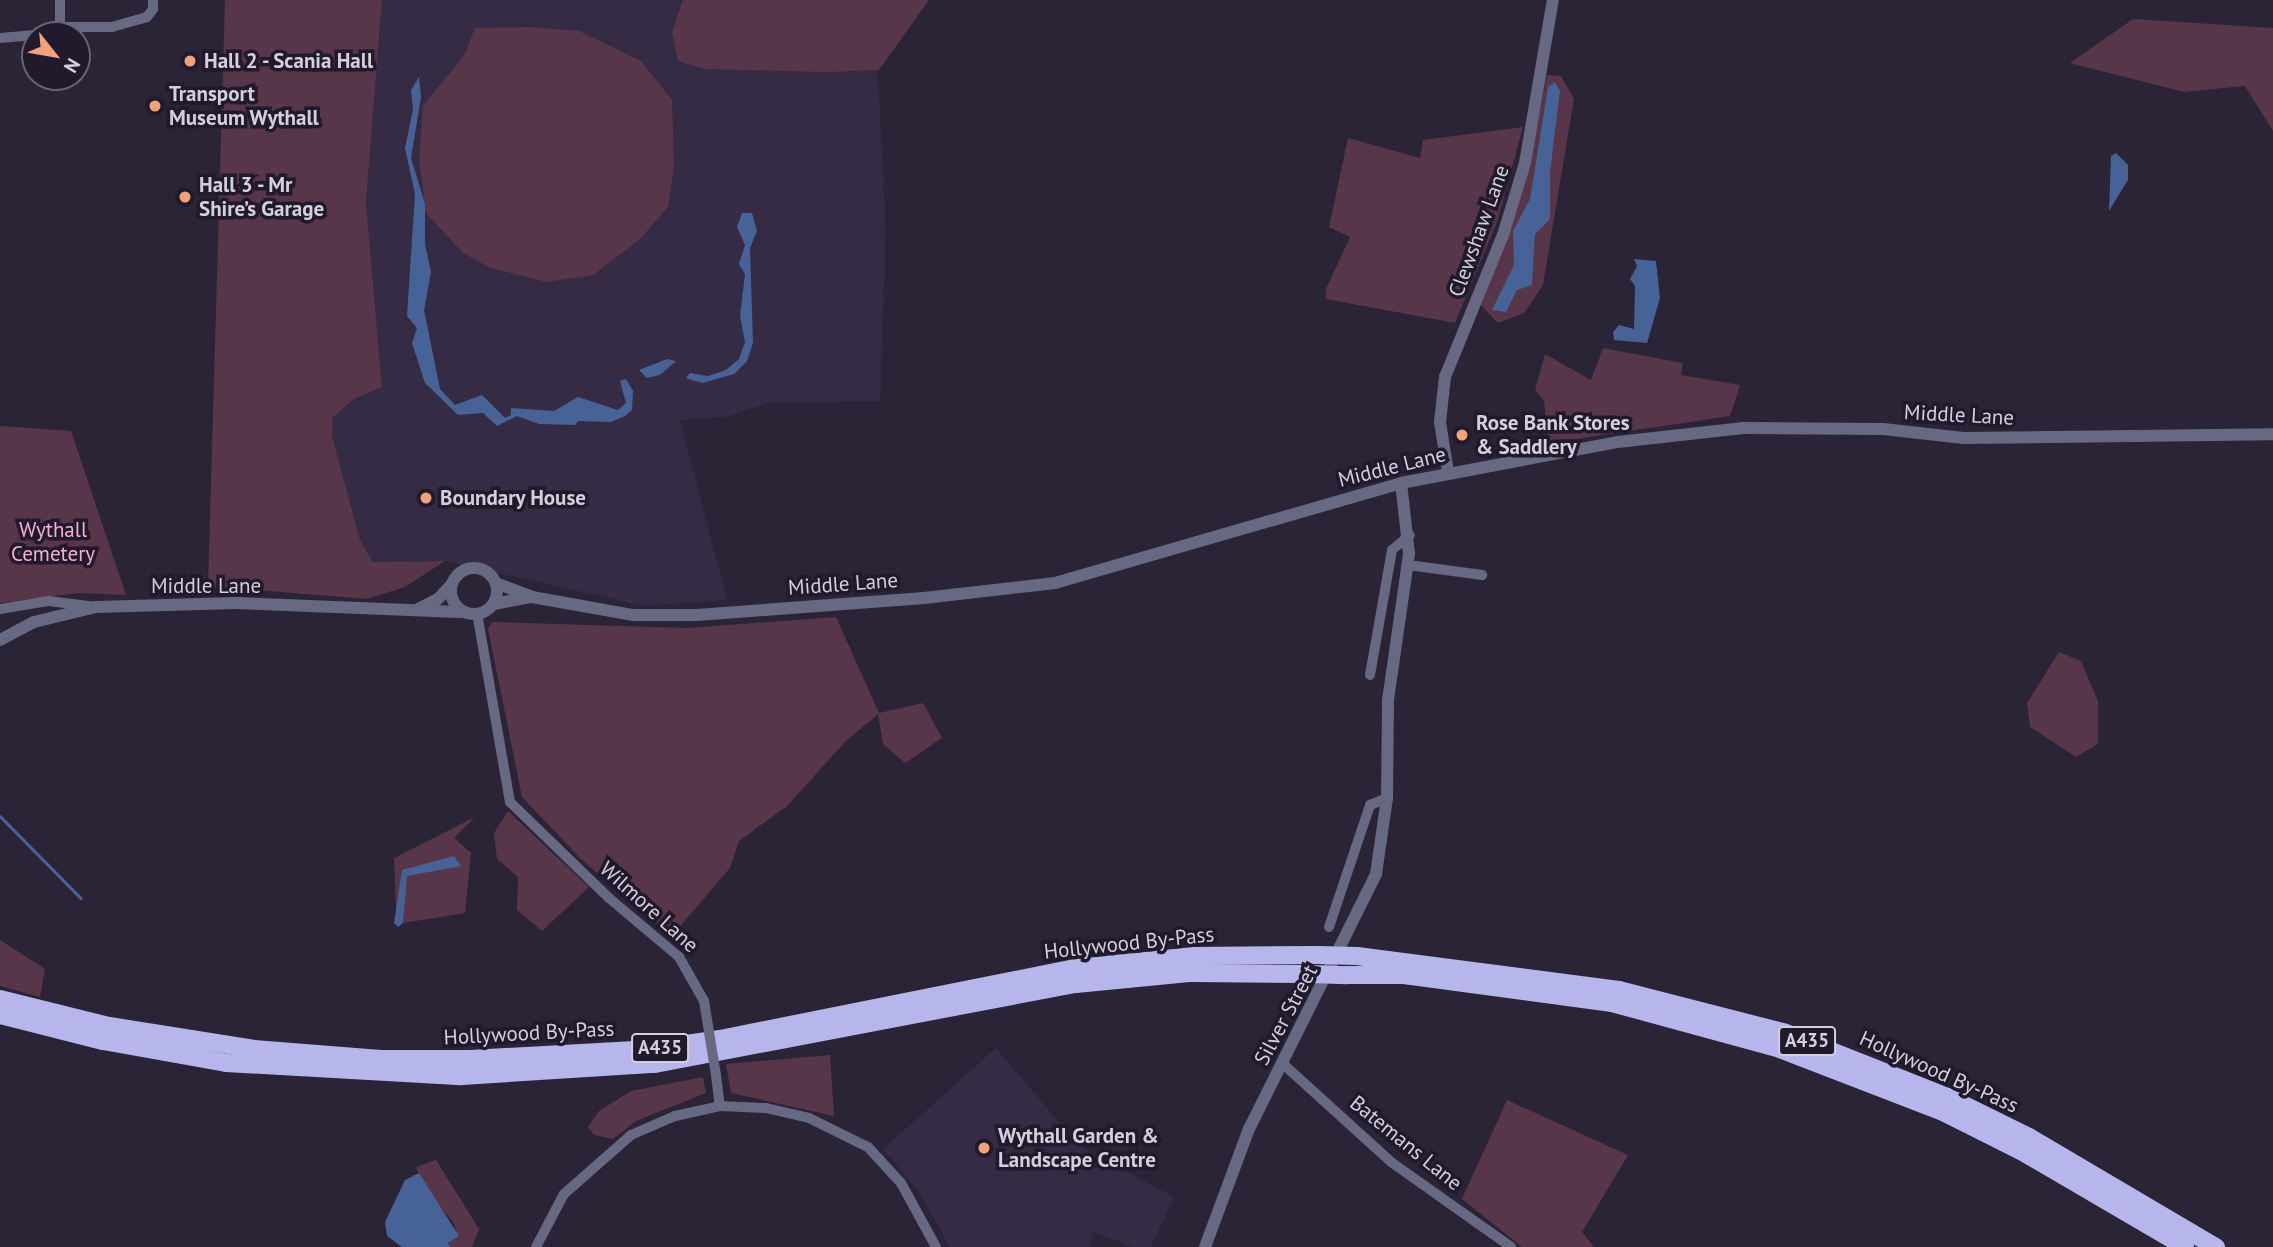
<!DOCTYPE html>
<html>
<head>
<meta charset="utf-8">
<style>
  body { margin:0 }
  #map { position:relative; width:2273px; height:1247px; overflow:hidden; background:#2b2336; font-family:"PT Sans",sans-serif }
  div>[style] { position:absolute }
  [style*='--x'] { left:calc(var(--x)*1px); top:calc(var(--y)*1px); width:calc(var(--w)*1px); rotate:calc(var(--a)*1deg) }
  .built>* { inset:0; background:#362b44 }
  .green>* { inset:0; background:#573649 }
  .water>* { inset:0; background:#476296 }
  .stream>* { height:2.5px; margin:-1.25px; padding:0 1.25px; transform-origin:1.25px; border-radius:1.25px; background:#476296 }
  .minor>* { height:10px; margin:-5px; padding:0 5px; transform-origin:5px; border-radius:5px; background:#676882 }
  .tertiary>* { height:12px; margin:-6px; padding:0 6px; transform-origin:6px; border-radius:6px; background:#676882 }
  .tertiary>.ring { margin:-6px; padding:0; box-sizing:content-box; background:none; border:12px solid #676882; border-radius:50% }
  .trunk>* { height:18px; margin:-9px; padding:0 9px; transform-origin:9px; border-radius:9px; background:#b6b6ec }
  .minor-bridge>* { height:10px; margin:-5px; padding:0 5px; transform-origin:5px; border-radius:5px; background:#676882 }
  .trunk-bridge>* { height:18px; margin:-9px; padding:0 9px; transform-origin:9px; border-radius:9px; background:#b6b6ec }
  .dots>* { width:19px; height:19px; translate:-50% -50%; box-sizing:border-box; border:4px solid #21192c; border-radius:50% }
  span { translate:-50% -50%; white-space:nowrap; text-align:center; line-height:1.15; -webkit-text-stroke:7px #21192c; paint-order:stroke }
  .shield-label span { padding:2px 5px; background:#21192c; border:2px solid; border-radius:5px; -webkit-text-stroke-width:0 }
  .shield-label { font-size:19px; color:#d4cfdc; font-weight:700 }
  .poi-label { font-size:21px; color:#d4cfdc; font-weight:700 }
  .left { translate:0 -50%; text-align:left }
  .street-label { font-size:21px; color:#d4cfdc }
  .park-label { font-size:21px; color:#f6afd6 }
  .north { position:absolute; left:21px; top:21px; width:70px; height:70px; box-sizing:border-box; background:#21192c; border:2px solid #696272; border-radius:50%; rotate:121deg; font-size:19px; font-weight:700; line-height:28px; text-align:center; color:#d4cfdc }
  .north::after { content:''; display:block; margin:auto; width:24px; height:32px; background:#f1a27b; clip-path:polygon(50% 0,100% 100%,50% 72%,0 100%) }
</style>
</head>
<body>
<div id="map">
  <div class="built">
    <div style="clip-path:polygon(382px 0,874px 0,886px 230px,880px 401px,768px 403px,725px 417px,680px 420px,727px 600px,644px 606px,445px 561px,373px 562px,360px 540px,332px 437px,333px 417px,354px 399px,382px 387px,366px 202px)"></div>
    <div style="clip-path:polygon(996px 1048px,1079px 1146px,1174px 1197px,1151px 1247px,1133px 1247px,1093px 1232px,1090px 1247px,950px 1247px,919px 1192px,883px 1149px)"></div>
  </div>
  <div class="green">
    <div style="clip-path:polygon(225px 0,382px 0,366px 202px,382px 387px,354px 399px,333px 417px,332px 436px,360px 540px,373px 562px,445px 561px,405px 587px,366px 599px,208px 586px)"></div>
    <div style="clip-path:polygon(683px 0,929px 0,879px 70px,827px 72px,705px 69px,678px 61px,672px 32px)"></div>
    <div style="clip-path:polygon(2133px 19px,2273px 28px,2273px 131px,2245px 86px,2184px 92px,2070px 63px)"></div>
    <div style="clip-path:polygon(530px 27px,579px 31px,641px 61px,672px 100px,674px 166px,668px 207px,640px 239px,593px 275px,546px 282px,491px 268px,463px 253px,426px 213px,419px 159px,423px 106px,465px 54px,475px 28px)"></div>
    <div style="clip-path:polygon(1547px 75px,1561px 76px,1574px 99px,1543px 285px,1524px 313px,1498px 323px,1481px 305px,1531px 157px)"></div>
    <div style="clip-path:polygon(1523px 127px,1497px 222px,1455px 323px,1326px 299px,1326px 289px,1350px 237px,1329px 227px,1348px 138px,1420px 158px,1423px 140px)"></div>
    <div style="clip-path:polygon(1603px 348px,1683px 363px,1681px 375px,1740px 385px,1730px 416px,1549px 443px,1544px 401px,1535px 390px,1545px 354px,1591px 380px)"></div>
    <div style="clip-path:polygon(0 426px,71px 431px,126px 595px,79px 593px,0 603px)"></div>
    <div style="clip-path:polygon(836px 617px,879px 713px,923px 703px,942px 738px,905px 763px,883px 744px,878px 714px,845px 742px,787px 806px,739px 841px,730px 868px,671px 937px,582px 860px,522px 797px,488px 629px,492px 622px,688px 628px)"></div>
    <div style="clip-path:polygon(2059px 652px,2081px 661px,2098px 701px,2098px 744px,2076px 757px,2030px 727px,2027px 703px)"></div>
    <div style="clip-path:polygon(508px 811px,589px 887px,542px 931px,517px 910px,518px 877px,497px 859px,494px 833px)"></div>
    <div style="clip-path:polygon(475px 817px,454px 838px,471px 853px,465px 913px,403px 923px,404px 909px,396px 910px,394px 858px)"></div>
    <div style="clip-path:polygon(0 940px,45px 969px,40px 997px,0 986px)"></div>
    <div style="clip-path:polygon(830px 1055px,834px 1116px,731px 1093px,726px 1064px)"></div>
    <div style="clip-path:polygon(703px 1077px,706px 1093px,636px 1121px,613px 1139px,594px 1135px,588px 1127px,599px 1111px,631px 1091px)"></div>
    <div style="clip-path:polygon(1507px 1100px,1628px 1155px,1582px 1232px,1594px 1247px,1522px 1247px,1462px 1199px)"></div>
    <div style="clip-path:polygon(436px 1160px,479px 1229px,472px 1247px,450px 1247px,448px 1243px,458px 1236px,453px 1222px,424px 1188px,416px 1167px)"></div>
  </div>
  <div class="water">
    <div style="clip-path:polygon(419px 77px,421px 97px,411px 158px,425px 204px,425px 244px,431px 272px,424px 310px,440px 389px,455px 405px,482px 395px,505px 418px,511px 415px,511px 408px,554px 411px,578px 397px,618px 410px,626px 403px,620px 381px,626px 379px,633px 391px,632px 410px,625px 416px,611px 422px,578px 421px,575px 425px,539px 424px,517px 416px,497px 426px,483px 413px,458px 415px,425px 383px,412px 343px,417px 328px,407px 316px,415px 194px,405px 148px,413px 109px,411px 90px)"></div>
    <div style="clip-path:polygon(1555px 82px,1560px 91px,1550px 172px,1550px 219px,1535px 234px,1532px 285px,1517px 290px,1506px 312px,1492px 310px,1514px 265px,1513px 231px,1530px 199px,1548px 87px)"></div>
    <div style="clip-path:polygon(2116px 153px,2128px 165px,2128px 180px,2109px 211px,2111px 156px)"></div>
    <div style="clip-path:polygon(742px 213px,752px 213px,757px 231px,750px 248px,753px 343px,747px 361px,734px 374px,703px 383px,691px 380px,686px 378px,690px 373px,708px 376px,726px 370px,739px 359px,745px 342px,740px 316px,745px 274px,739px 264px,745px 245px,737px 227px)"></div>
    <div style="clip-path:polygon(1634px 259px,1656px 261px,1660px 298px,1647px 343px,1614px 340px,1613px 332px,1619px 325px,1634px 329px,1635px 286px,1630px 279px,1637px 266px)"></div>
    <div style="clip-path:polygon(667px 359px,676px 361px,660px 375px,647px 378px,639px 370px)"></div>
    <div style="clip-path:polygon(454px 856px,461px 866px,407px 876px,403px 923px,398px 927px,394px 923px,402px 870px)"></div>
    <div style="clip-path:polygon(419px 1173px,459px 1236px,448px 1243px,450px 1247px,402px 1247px,387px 1236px,385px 1222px,405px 1180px)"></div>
  </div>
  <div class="stream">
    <div style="--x:0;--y:816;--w:115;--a:45.4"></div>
  </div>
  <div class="minor">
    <div style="--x:60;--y:27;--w:27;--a:-90"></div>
    <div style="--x:40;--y:35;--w:22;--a:-22"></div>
    <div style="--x:60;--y:27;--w:52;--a:0"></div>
    <div style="--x:112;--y:27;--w:36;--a:-16"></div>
    <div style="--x:147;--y:17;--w:10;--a:-53"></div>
    <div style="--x:153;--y:9;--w:9;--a:-90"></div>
    <div style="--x:0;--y:38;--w:35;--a:-5"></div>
    <div style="--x:1408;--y:565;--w:75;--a:7.7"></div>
    <div style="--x:0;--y:609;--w:50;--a:-9.3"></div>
    <div style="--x:49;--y:601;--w:47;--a:7.3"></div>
    <div style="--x:477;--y:613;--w:192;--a:80.1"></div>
    <div style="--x:510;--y:802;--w:138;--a:44.1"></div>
    <div style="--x:609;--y:898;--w:92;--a:40.1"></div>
    <div style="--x:679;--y:957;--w:51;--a:60.4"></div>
    <div style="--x:1370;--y:675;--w:127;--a:-80"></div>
    <div style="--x:1392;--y:550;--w:23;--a:-40"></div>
    <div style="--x:1329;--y:927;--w:129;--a:-71.4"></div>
    <div style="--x:1370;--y:805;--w:18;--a:-22"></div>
    <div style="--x:1282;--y:1063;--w:147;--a:42.2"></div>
    <div style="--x:1391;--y:1162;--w:147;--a:35.3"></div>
    <div style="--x:716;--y:1075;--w:31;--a:83"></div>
    <div style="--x:536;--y:1247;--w:60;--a:-62.2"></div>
    <div style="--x:564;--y:1194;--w:89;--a:-41.4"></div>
    <div style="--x:631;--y:1135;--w:48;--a:-23.4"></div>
    <div style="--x:675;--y:1116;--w:46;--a:-12.5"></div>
    <div style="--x:720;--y:1106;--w:46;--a:2.5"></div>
    <div style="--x:766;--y:1108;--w:44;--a:13.1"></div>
    <div style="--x:809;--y:1118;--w:66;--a:26.2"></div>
    <div style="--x:868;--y:1147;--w:49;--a:47.5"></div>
    <div style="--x:901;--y:1183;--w:73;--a:61.3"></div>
  </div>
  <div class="tertiary">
    <div style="--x:1448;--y:472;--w:51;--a:-99.1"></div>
    <div style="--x:1440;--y:422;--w:45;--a:-83.7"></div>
    <div style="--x:1445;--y:377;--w:153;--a:-67.8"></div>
    <div style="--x:1503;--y:235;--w:75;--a:-73"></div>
    <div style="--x:1525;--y:163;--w:165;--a:-80.3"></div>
    <div class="ring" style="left:451px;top:568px;width:34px;height:34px"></div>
    <div style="--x:496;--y:583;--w:39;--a:21"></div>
    <div style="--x:532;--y:597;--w:103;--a:10.1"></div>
    <div style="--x:633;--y:615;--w:64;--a:0"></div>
    <div style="--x:697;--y:615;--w:228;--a:-4.3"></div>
    <div style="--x:924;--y:598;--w:132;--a:-6.5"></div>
    <div style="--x:1055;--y:583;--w:360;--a:-16.1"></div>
    <div style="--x:1401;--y:483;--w:221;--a:-10.7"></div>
    <div style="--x:1618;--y:442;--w:126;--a:-6.4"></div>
    <div style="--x:1743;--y:428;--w:140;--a:0.4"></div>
    <div style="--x:1883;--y:429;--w:81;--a:6.4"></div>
    <div style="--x:1963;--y:438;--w:310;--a:-0.7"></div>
    <div style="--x:494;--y:604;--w:38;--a:-11"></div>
    <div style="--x:418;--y:609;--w:22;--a:-27"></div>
    <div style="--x:438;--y:599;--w:19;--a:-47"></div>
    <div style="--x:0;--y:640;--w:38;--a:-28"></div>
    <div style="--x:34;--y:622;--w:64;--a:-13.6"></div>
    <div style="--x:96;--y:607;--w:141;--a:-1.6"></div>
    <div style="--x:237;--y:603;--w:228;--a:2.3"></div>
    <div style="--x:1205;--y:1247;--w:126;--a:-69.6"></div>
    <div style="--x:1249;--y:1129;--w:285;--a:-63.5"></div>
    <div style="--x:1376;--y:874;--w:77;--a:-81.8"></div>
    <div style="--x:1387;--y:798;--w:98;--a:-89.4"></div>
    <div style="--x:1388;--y:700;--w:148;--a:-81.8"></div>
    <div style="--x:1409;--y:554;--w:71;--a:-96.4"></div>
  </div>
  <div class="trunk">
    <div style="--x:1357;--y:956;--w:264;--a:7.4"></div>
    <div style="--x:1619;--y:990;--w:172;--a:14.4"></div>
    <div style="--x:1786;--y:1033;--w:174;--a:21.6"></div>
    <div style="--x:1948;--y:1097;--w:90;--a:26.3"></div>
    <div style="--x:2029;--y:1137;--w:217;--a:30.5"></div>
    <div style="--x:1347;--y:975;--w:57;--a:0"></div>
    <div style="--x:1404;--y:975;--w:210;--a:7.7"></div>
    <div style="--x:1612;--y:1003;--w:174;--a:15.3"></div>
    <div style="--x:1780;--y:1049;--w:173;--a:21.1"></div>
    <div style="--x:1941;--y:1111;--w:89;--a:26.6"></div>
    <div style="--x:2021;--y:1151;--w:190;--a:30.3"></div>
    <div style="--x:0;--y:999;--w:112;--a:13.9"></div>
    <div style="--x:109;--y:1026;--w:147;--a:9"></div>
    <div style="--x:254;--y:1049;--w:127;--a:4.5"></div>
    <div style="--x:381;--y:1059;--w:89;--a:0"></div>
    <div style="--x:470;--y:1059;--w:183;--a:-3.1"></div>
    <div style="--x:653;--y:1049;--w:68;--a:-8.5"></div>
    <div style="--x:720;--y:1039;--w:363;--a:-11.3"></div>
    <div style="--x:1076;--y:968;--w:119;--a:-5.8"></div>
    <div style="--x:1194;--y:956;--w:123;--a:-0.5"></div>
    <div style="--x:0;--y:1015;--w:106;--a:14.2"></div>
    <div style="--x:103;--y:1041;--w:125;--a:10.1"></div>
    <div style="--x:226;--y:1063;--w:236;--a:3.2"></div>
    <div style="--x:462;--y:1076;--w:193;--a:-3.6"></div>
    <div style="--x:655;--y:1064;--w:429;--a:-10.8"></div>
    <div style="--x:1076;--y:984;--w:116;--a:-5.5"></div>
    <div style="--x:1191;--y:973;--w:120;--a:0.5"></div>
  </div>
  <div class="minor-bridge">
    <div style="--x:704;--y:1001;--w:75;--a:80.8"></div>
  </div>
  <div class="trunk-bridge">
    <div style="--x:1317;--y:955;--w:40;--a:1.4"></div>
    <div style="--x:1311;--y:974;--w:36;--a:2"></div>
  </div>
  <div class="dots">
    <div style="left:190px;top:61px;background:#f1a27b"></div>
    <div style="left:155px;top:106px;background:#f1a27b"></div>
    <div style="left:185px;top:197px;background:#f1a27b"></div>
    <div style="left:1462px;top:435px;background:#f1a27b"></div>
    <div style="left:426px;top:498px;background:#f1a27b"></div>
    <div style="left:984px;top:1148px;background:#f1a27b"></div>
  </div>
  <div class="shield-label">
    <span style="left:1807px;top:1041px">A435</span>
    <span style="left:660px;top:1048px">A435</span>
  </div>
  <div class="poi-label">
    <span class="left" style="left:204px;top:61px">Hall 2 - Scania Hall</span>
    <span class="left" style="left:169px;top:106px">Transport<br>Museum Wythall</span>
    <span class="left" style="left:199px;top:197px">Hall 3 - Mr<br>Shire’s Garage</span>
    <span class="left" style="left:1476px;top:435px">Rose Bank Stores<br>&amp; Saddlery</span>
    <span class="left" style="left:440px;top:498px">Boundary House</span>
    <span class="left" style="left:998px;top:1148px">Wythall Garden &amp;<br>Landscape Centre</span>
  </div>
  <div class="street-label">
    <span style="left:1479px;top:231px;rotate:-70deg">Clewshaw Lane</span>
    <span style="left:1959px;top:415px;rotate:3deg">Middle Lane</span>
    <span style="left:1392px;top:467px;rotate:-14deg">Middle Lane</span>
    <span style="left:843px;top:584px;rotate:-4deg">Middle Lane</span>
    <span style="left:206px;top:586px">Middle Lane</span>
    <span style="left:649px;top:907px;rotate:42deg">Wilmore Lane</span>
    <span style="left:1129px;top:943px;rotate:-6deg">Hollywood By-Pass</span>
    <span style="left:1286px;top:1015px;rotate:-62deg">Silver Street</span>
    <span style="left:529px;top:1033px;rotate:-3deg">Hollywood By-Pass</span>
    <span style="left:1939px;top:1072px;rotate:24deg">Hollywood By-Pass</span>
    <span style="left:1406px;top:1143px;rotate:39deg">Batemans Lane</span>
  </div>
  <div class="park-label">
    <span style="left:53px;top:542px">Wythall<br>Cemetery</span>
  </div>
  <div class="north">N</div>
</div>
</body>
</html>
